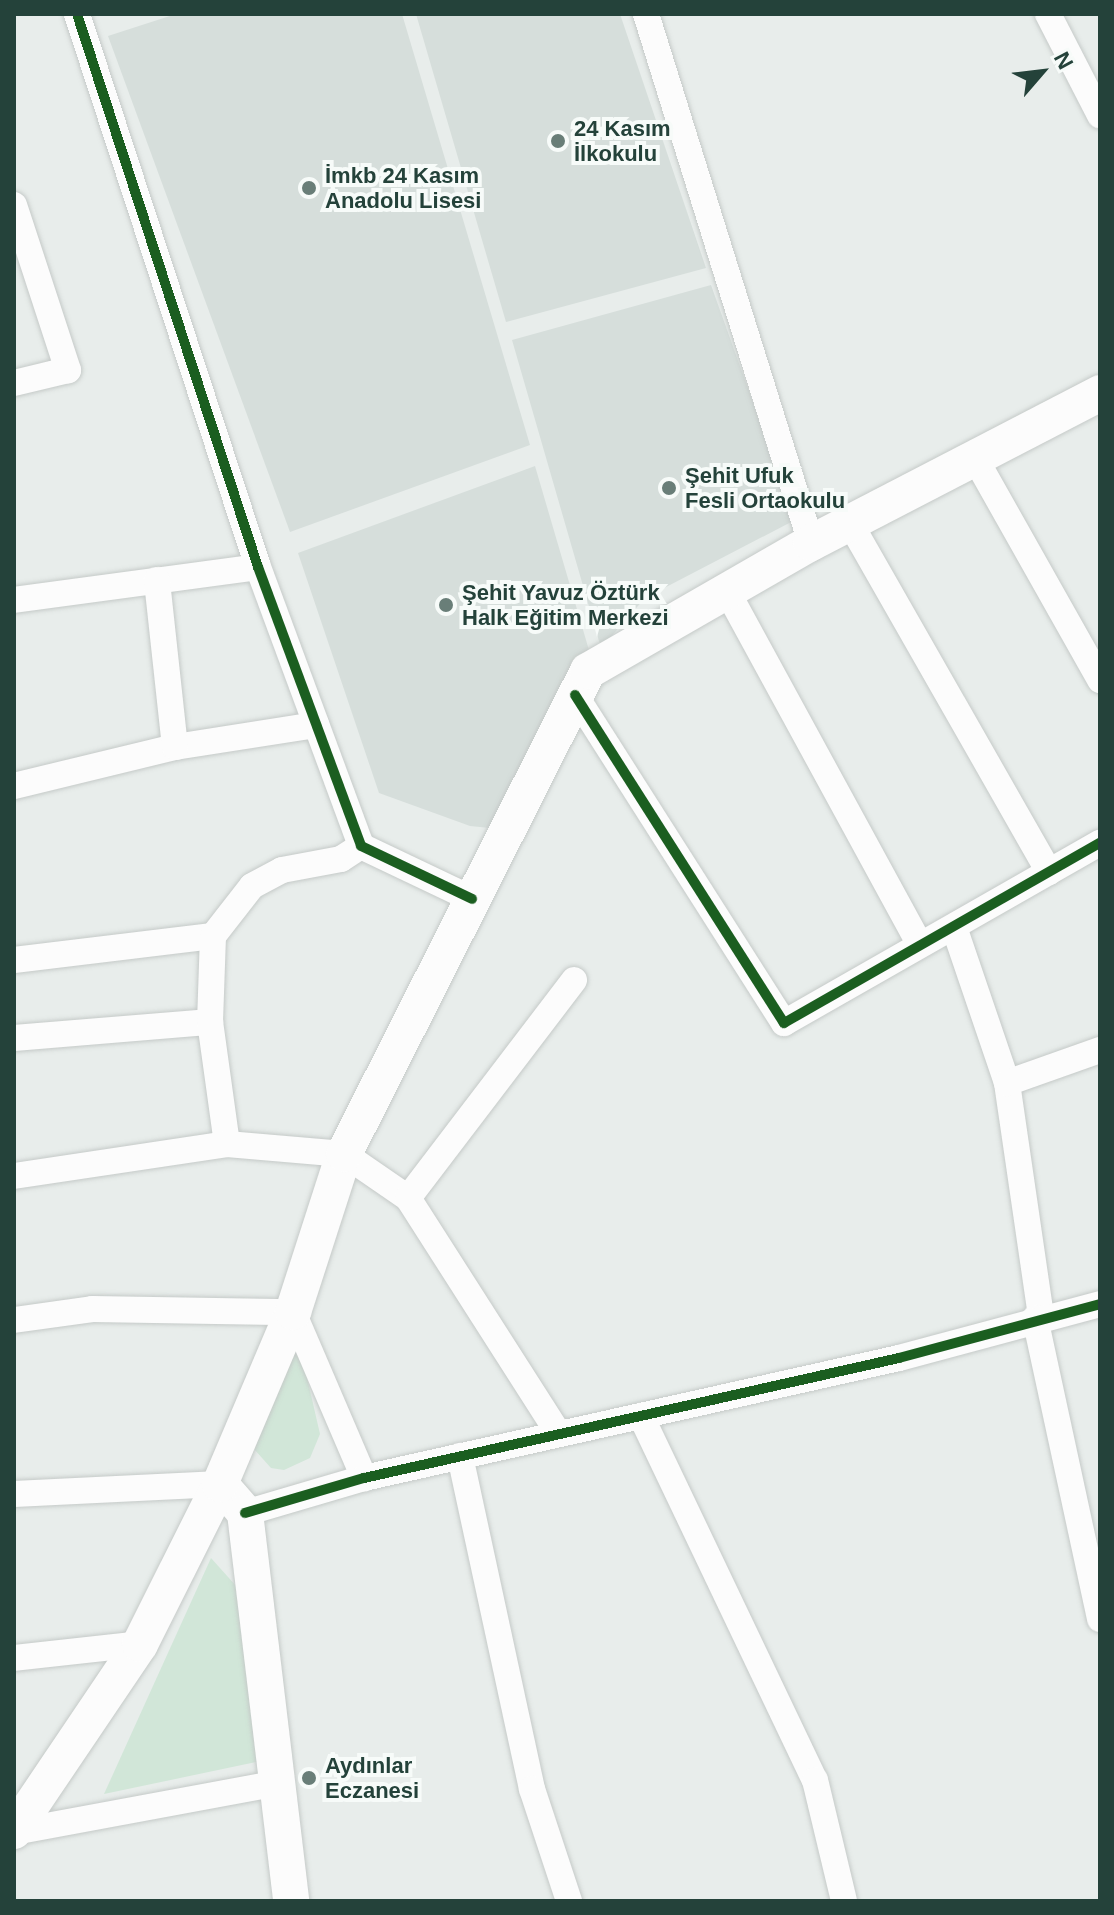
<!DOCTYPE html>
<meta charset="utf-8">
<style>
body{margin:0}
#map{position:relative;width:1114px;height:1915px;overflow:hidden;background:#e8edeb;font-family:Arial,sans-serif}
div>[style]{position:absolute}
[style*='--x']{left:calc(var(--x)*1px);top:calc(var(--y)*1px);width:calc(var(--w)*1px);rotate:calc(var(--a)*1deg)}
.built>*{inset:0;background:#d6dedb}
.green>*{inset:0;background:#d1e6d8}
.roads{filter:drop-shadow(0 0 2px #c5cac8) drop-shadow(0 0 2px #c5cac8)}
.street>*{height:26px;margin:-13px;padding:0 13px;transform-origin:13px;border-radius:13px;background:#fcfcfc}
.secondary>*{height:36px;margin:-18px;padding:0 18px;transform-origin:18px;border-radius:18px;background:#fcfcfc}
.cycleway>*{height:10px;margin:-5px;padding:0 5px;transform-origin:5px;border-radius:5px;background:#1b5e20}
.dots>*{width:22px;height:22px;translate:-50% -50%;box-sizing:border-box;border:4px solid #f7fbf9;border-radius:50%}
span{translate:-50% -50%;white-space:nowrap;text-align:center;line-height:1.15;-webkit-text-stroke:8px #f7fbf9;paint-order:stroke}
.poi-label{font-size:22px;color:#24423a;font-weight:700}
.left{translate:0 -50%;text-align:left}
.frame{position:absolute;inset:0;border:16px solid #24423a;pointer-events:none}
.north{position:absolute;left:1002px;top:32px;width:80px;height:80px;-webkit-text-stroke:6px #f7fbf9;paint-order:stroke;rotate:62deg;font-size:22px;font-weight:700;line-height:32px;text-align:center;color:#24423a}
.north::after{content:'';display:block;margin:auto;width:28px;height:36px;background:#24423a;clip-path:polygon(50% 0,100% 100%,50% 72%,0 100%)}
</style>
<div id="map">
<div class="built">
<i style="clip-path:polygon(176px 14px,402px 14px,530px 445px,290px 532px,108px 36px)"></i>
<i style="clip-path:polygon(416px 14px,620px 14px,706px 268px,506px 322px)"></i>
<i style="clip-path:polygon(711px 285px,795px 520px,645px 598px,601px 648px,512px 340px)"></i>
<i style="clip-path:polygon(535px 466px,591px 657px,490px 828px,470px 826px,379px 793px,298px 553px)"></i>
</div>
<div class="green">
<i style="clip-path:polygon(292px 1354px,302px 1356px,320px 1434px,310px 1458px,284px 1470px,271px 1468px,253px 1448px)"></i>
<i style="clip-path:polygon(211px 1558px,237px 1587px,261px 1761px,104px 1794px)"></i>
</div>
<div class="roads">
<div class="street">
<i style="--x:77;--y:14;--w:582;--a:71.88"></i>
<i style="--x:258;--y:567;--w:297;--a:69.7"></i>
<i style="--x:361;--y:846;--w:123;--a:25.5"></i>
<i style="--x:646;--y:14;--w:554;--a:72.68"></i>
<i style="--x:1048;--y:14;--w:114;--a:62.8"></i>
<i style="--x:14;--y:205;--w:174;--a:71.9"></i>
<i style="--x:68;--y:370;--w:56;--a:166.5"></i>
<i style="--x:975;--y:458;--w:255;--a:60.6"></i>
<i style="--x:850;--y:523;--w:402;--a:60.3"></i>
<i style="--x:727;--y:591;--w:403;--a:61.4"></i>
<i style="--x:14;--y:600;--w:246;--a:-7.7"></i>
<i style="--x:575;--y:695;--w:389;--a:57.5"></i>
<i style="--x:784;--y:1023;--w:364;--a:-29.7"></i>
<i style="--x:175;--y:747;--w:143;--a:-8.9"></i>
<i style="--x:14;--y:786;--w:166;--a:-13.6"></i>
<i style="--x:175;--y:747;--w:168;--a:-96.2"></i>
<i style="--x:954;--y:927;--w:165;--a:71.2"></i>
<i style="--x:1007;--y:1083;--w:234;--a:81.7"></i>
<i style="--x:14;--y:960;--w:200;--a:-6.9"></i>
<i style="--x:14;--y:1038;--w:197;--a:-4.7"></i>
<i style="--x:1007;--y:1083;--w:99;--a:-19.5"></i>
<i style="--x:227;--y:1144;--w:123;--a:-97.9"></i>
<i style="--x:210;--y:1022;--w:86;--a:-88"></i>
<i style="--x:213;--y:936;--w:63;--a:-52"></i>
<i style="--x:252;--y:886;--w:34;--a:-28"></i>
<i style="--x:282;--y:870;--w:60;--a:-10.6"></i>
<i style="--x:341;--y:859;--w:24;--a:-33"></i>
<i style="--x:14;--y:1176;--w:215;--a:-8.5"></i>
<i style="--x:227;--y:1144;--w:117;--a:4.9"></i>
<i style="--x:344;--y:1154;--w:78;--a:34.5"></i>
<i style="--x:408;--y:1198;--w:280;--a:57.4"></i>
<i style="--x:408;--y:1198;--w:274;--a:-52.7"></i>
<i style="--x:1035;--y:1318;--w:308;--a:77.8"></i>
<i style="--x:14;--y:1320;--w:79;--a:-8"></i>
<i style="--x:92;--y:1309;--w:201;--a:0.9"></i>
<i style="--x:293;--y:1312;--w:181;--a:66.8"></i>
<i style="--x:641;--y:1416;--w:403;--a:64.5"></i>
<i style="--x:815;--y:1780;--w:124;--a:76.5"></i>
<i style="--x:460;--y:1456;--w:341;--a:77.8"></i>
<i style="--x:532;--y:1789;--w:118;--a:71.7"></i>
<i style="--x:14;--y:1494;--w:206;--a:-2.8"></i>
<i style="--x:245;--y:1513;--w:124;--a:-16.4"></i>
<i style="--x:364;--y:1478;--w:548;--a:-12.64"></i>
<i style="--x:899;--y:1358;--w:208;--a:-15"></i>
<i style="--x:14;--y:1658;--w:127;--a:-6.3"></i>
<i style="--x:14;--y:1832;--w:269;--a:-10.5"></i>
</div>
<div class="secondary">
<i style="--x:220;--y:1484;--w:38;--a:49"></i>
<i style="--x:245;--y:1513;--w:391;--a:83.2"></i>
<i style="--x:14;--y:1831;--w:225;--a:-56"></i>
<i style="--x:140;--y:1644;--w:179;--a:-63.4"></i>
<i style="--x:220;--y:1484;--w:187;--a:-67"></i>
<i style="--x:293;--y:1312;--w:166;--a:-72.1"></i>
<i style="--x:344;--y:1154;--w:541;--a:-63.2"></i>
<i style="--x:588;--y:671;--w:257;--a:-29.9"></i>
<i style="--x:811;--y:543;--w:326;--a:-27.4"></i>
</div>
</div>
<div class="cycleway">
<i style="--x:77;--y:14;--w:582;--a:71.88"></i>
<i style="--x:258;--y:567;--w:297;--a:69.7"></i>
<i style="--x:361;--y:846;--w:123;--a:25.5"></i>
<i style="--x:575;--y:695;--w:389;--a:57.5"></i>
<i style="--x:784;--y:1023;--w:364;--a:-29.7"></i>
<i style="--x:245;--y:1513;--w:124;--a:-16.4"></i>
<i style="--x:364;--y:1478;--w:548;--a:-12.64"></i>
<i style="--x:899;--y:1358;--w:208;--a:-15"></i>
</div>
<div class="dots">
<i style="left:558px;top:141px;background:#697e78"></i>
<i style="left:309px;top:188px;background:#697e78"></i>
<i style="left:669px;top:488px;background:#697e78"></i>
<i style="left:446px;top:605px;background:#697e78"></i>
<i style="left:309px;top:1778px;background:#697e78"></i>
</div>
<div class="poi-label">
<span class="left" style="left:574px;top:141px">24 Kasım<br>İlkokulu</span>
<span class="left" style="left:325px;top:188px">İmkb 24 Kasım<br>Anadolu Lisesi</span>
<span class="left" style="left:685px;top:488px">Şehit Ufuk<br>Fesli Ortaokulu</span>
<span class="left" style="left:462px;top:605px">Şehit Yavuz Öztürk<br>Halk Eğitim Merkezi</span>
<span class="left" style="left:325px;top:1778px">Aydınlar<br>Eczanesi</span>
</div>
<div class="frame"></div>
<div class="north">N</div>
</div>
